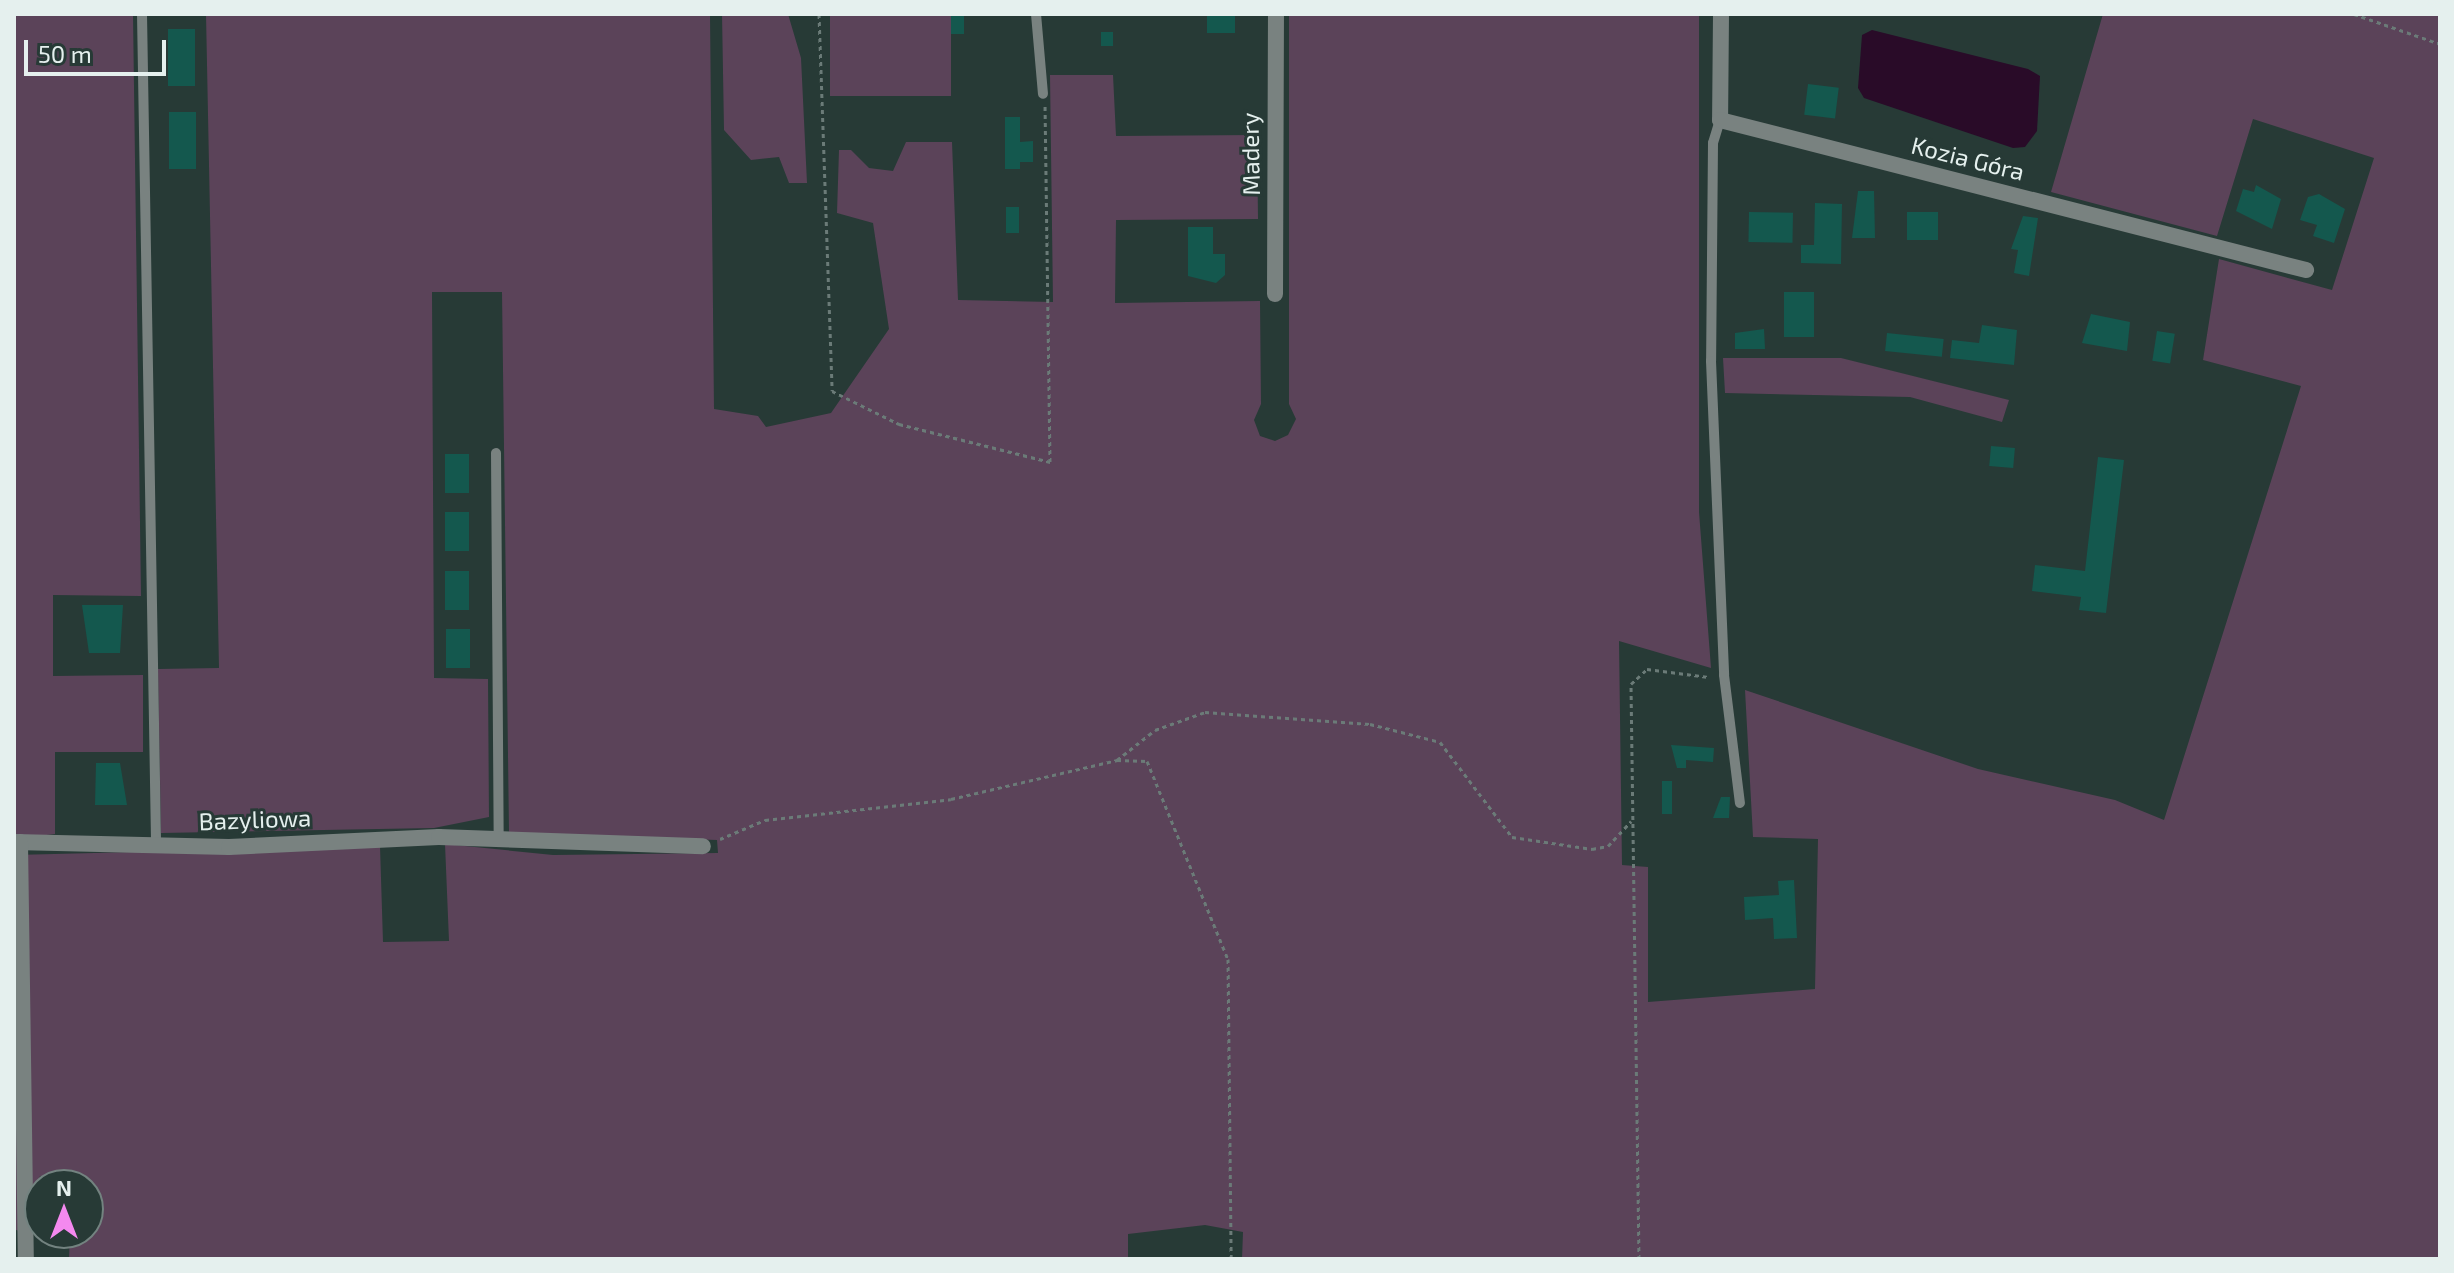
<!DOCTYPE html>
<meta charset="utf-8">
<style>
body{margin:0}
#map{position:relative;width:2454px;height:1273px;overflow:hidden;background:#273a36;font-family:"Exo 2",sans-serif}
div>[style]{position:absolute}
[style*='--x']{left:calc(var(--x)*1px);top:calc(var(--y)*1px);width:calc(var(--w)*1px);rotate:calc(var(--a)*1deg)}
.green>*{inset:0;background:#5b4359;transform-origin:0 0}
.water>*{inset:0;background:#290b28}
.building>*{inset:0;background:#14584e;transform-origin:0 0}
.path>*{height:3px;margin-top:-1.5px;transform-origin:0;background:repeating-linear-gradient(90deg,#6b7b78 0 4px,transparent 0 8px)}
.service>*{height:10px;margin:-5px;padding:0 5px;transform-origin:5px;border-radius:5px;background:#798280}
.minor>*{height:16px;margin:-8px;padding:0 8px;transform-origin:8px;border-radius:8px;background:#798280}
span{translate:-50% -50%;white-space:nowrap;text-align:center;line-height:1.15;-webkit-text-stroke:6px #273a36;paint-order:stroke}
.street-label{font-size:24px;color:#e5f0ee}
.frame{position:absolute;inset:0;border:16px solid #e5f0ee;pointer-events:none}
.north{position:absolute;left:24px;top:1169px;width:80px;height:80px;box-sizing:border-box;background:#273a36;border:2px solid #738380;border-radius:50%;rotate:0deg;font-size:22px;font-weight:700;line-height:32px;text-align:center;color:#e5f0ee}
.north::after{content:'';display:block;margin:auto;width:28px;height:36px;background:#f489ef;clip-path:polygon(50% 0,100% 100%,50% 72%,0 100%)}
.scale{position:absolute;left:24px;top:40px;width:142px;height:36px;box-sizing:border-box;border:4px solid #e5f0ee;border-top:0;padding-left:10px;font-size:24px;line-height:28px;white-space:nowrap;color:#e5f0ee;-webkit-text-stroke:6px #273a36;paint-order:stroke}
</style>
<div id="map">
<div class="green">
<i style="clip-path:polygon(14px 14px,133px 14px,141px 596px,53px 595px,53px 676px,143px 675px,143px 752px,55px 752px,55px 834px,30px 837px,14px 837px)"></i>
<i style="clip-path:polygon(206px 14px,710px 14px,714px 409px,758px 416px,766px 427px,831px 413px,889px 329px,873px 223px,837px 213px,839px 150px,851px 150px,869px 168px,893px 171px,906px 142px,952px 142px,958px 300px,1053px 302px,1050px 75px,1113px 75px,1116px 136px,1257px 135px,1258px 219px,1116px 220px,1115px 303px,1260px 301px,1261px 404px,1254px 420px,1260px 436px,1275px 441px,1288px 435px,1296px 419px,1289px 404px,1289px 14px,1699px 14px,1699px 512px,1711px 668px,1619px 641px,1622px 865px,1648px 867px,1648px 1002px,1815px 989px,1818px 839px,1753px 837px,1745px 690px,1978px 769px,2115px 800px,2164px 820px,2301px 386px,2203px 360px,2219px 259px,2332px 290px,2374px 158px,2253px 119px,2217px 236px,2051px 192px,2103px 14px,2440px 14px,2440px 1259px,1242px 1259px,1243px 1232px,1205px 1225px,1128px 1234px,1128px 1259px,69px 1259px,70px 1233px,88px 1233px,88px 1185px,40px 1176px,21px 1232px,14px 1229px,14px 855px,380px 846px,383px 942px,449px 941px,445px 844px,553px 855px,718px 853px,717px 840px,509px 833px,502px 292px,432px 292px,434px 678px,488px 679px,489px 817px,434px 828px,161px 833px,158px 669px,219px 668px)"></i>
<i style="clip-path:polygon(722px 14px,788px 14px,801px 58px,807px 183px,789px 183px,779px 157px,751px 160px,724px 130px)"></i>
<i style="left:830px;top:14px;width:121px;height:82px"></i>
<i style="clip-path:polygon(1723px 358px,1841px 358px,2009px 400px,2002px 422px,1910px 397px,1725px 393px)"></i>
</div>
<div class="water">
<i style="clip-path:polygon(1872px 30px,2028px 69px,2040px 76px,2037px 131px,2025px 147px,2013px 148px,1864px 98px,1858px 88px,1862px 35px)"></i>
</div>
<div class="building">
<i style="left:951px;top:14px;width:13px;height:20px"></i>
<i style="left:1207px;top:14px;width:28px;height:19px"></i>
<i style="left:168px;top:29px;width:27px;height:57px"></i>
<i style="left:1101px;top:32px;width:12px;height:14px"></i>
<i style="left:1808px;top:84px;width:31px;height:31px;rotate:7deg"></i>
<i style="left:169px;top:112px;width:27px;height:57px"></i>
<i style="clip-path:polygon(1005px 117px,1020px 117px,1020px 142px,1033px 141px,1033px 162px,1020px 162px,1020px 169px,1005px 169px)"></i>
<i style="clip-path:polygon(2256px 185px,2281px 199px,2272px 229px,2236px 211px,2243px 189px,2254px 192px)"></i>
<i style="clip-path:polygon(1858px 191px,1874px 191px,1875px 238px,1852px 238px)"></i>
<i style="clip-path:polygon(2319px 194px,2345px 209px,2334px 243px,2313px 236px,2317px 225px,2300px 220px,2308px 197px)"></i>
<i style="clip-path:polygon(1815px 203px,1842px 204px,1841px 264px,1801px 263px,1801px 245px,1814px 245px)"></i>
<i style="left:1006px;top:207px;width:13px;height:26px"></i>
<i style="left:1749px;top:212px;width:44px;height:30px;rotate:1deg"></i>
<i style="left:1907px;top:212px;width:31px;height:28px"></i>
<i style="clip-path:polygon(2023px 216px,2038px 218px,2029px 276px,2014px 273px,2018px 250px,2011px 249px)"></i>
<i style="clip-path:polygon(1188px 227px,1213px 227px,1213px 254px,1225px 254px,1225px 275px,1216px 283px,1188px 276px)"></i>
<i style="left:1784px;top:292px;width:30px;height:45px"></i>
<i style="clip-path:polygon(2091px 314px,2130px 322px,2127px 351px,2082px 343px)"></i>
<i style="clip-path:polygon(1982px 325px,2017px 330px,2014px 365px,1950px 358px,1952px 340px,1979px 343px)"></i>
<i style="clip-path:polygon(1764px 329px,1765px 349px,1735px 349px,1735px 333px)"></i>
<i style="left:2157px;top:331px;width:18px;height:30px;rotate:9deg"></i>
<i style="left:1887px;top:333px;width:57px;height:18px;rotate:6deg"></i>
<i style="left:1991px;top:446px;width:24px;height:20px;rotate:5deg"></i>
<i style="left:445px;top:454px;width:24px;height:39px"></i>
<i style="clip-path:polygon(2098px 457px,2124px 460px,2106px 613px,2079px 610px,2081px 597px,2032px 591px,2035px 565px,2085px 571px)"></i>
<i style="left:445px;top:512px;width:24px;height:39px"></i>
<i style="left:445px;top:571px;width:24px;height:39px"></i>
<i style="clip-path:polygon(82px 605px,123px 605px,120px 653px,89px 653px)"></i>
<i style="left:446px;top:629px;width:24px;height:39px"></i>
<i style="clip-path:polygon(1671px 745px,1714px 748px,1713px 762px,1686px 760px,1686px 768px,1677px 768px)"></i>
<i style="clip-path:polygon(96px 763px,120px 763px,127px 805px,95px 805px)"></i>
<i style="left:1662px;top:781px;width:10px;height:33px"></i>
<i style="clip-path:polygon(1721px 797px,1730px 797px,1729px 818px,1713px 818px)"></i>
<i style="clip-path:polygon(1794px 880px,1797px 938px,1774px 939px,1773px 918px,1745px 920px,1744px 897px,1779px 895px,1778px 881px)"></i>
</div>
<div class="path">
<i style="--x:819;--y:14;--w:377;--a:88"></i>
<i style="--x:832;--y:391;--w:75;--a:26.2"></i>
<i style="--x:899;--y:424;--w:156;--a:14.1"></i>
<i style="--x:1050;--y:462;--w:356;--a:-90.8"></i>
<i style="--x:2354;--y:14;--w:91;--a:19.2"></i>
<i style="--x:1117;--y:760;--w:48;--a:-38.3"></i>
<i style="--x:1155;--y:730;--w:53;--a:-19.8"></i>
<i style="--x:1205;--y:712;--w:165;--a:4.2"></i>
<i style="--x:1370;--y:724;--w:72;--a:14.4"></i>
<i style="--x:1440;--y:742;--w:119;--a:52.8"></i>
<i style="--x:1512;--y:837;--w:81;--a:8.5"></i>
<i style="--x:1592;--y:849;--w:16;--a:-11"></i>
<i style="--x:1608;--y:846;--w:34;--a:-47"></i>
<i style="--x:720;--y:839;--w:49;--a:-22.9"></i>
<i style="--x:765;--y:820;--w:187;--a:-6.4"></i>
<i style="--x:951;--y:799;--w:171;--a:-13.2"></i>
<i style="--x:1117;--y:760;--w:30;--a:2"></i>
<i style="--x:1147;--y:761;--w:214;--a:67.8"></i>
<i style="--x:1228;--y:959;--w:300;--a:89.4"></i>
<i style="--x:1639;--y:1259;--w:575;--a:-90.8"></i>
<i style="--x:1631;--y:684;--w:22;--a:-43"></i>
<i style="--x:1647;--y:669;--w:62;--a:7.5"></i>
</div>
<div class="service">
<i style="--x:142;--y:14;--w:830;--a:89.03"></i>
<i style="--x:1036;--y:14;--w:80;--a:85"></i>
<i style="--x:1720;--y:120;--w:24;--a:107"></i>
<i style="--x:1713;--y:143;--w:218;--a:90.5"></i>
<i style="--x:1711;--y:361;--w:314;--a:87.6"></i>
<i style="--x:1724;--y:675;--w:129;--a:82.9"></i>
<i style="--x:496;--y:453;--w:386;--a:89.6"></i>
</div>
<div class="minor">
<i style="--x:1721;--y:14;--w:106;--a:90.5"></i>
<i style="--x:1720;--y:120;--w:605;--a:14.36"></i>
<i style="--x:1275;--y:294;--w:280;--a:-89.8"></i>
<i style="--x:14;--y:842;--w:215;--a:1.3"></i>
<i style="--x:229;--y:847;--w:210;--a:-2.7"></i>
<i style="--x:439;--y:837;--w:264;--a:2"></i>
<i style="--x:20;--y:842;--w:417;--a:89.2"></i>
</div>
<div class="street-label">
<span style="left:1250px;top:154px;rotate:-91deg">Madery</span>
<span style="left:1968px;top:158px;rotate:14deg">Kozia Góra</span>
<span style="left:255px;top:819px;rotate:-2deg">Bazyliowa</span>
</div>
<div class="frame"></div>
<div class="north">N</div>
<div class="scale">50 m</div>
</div>
